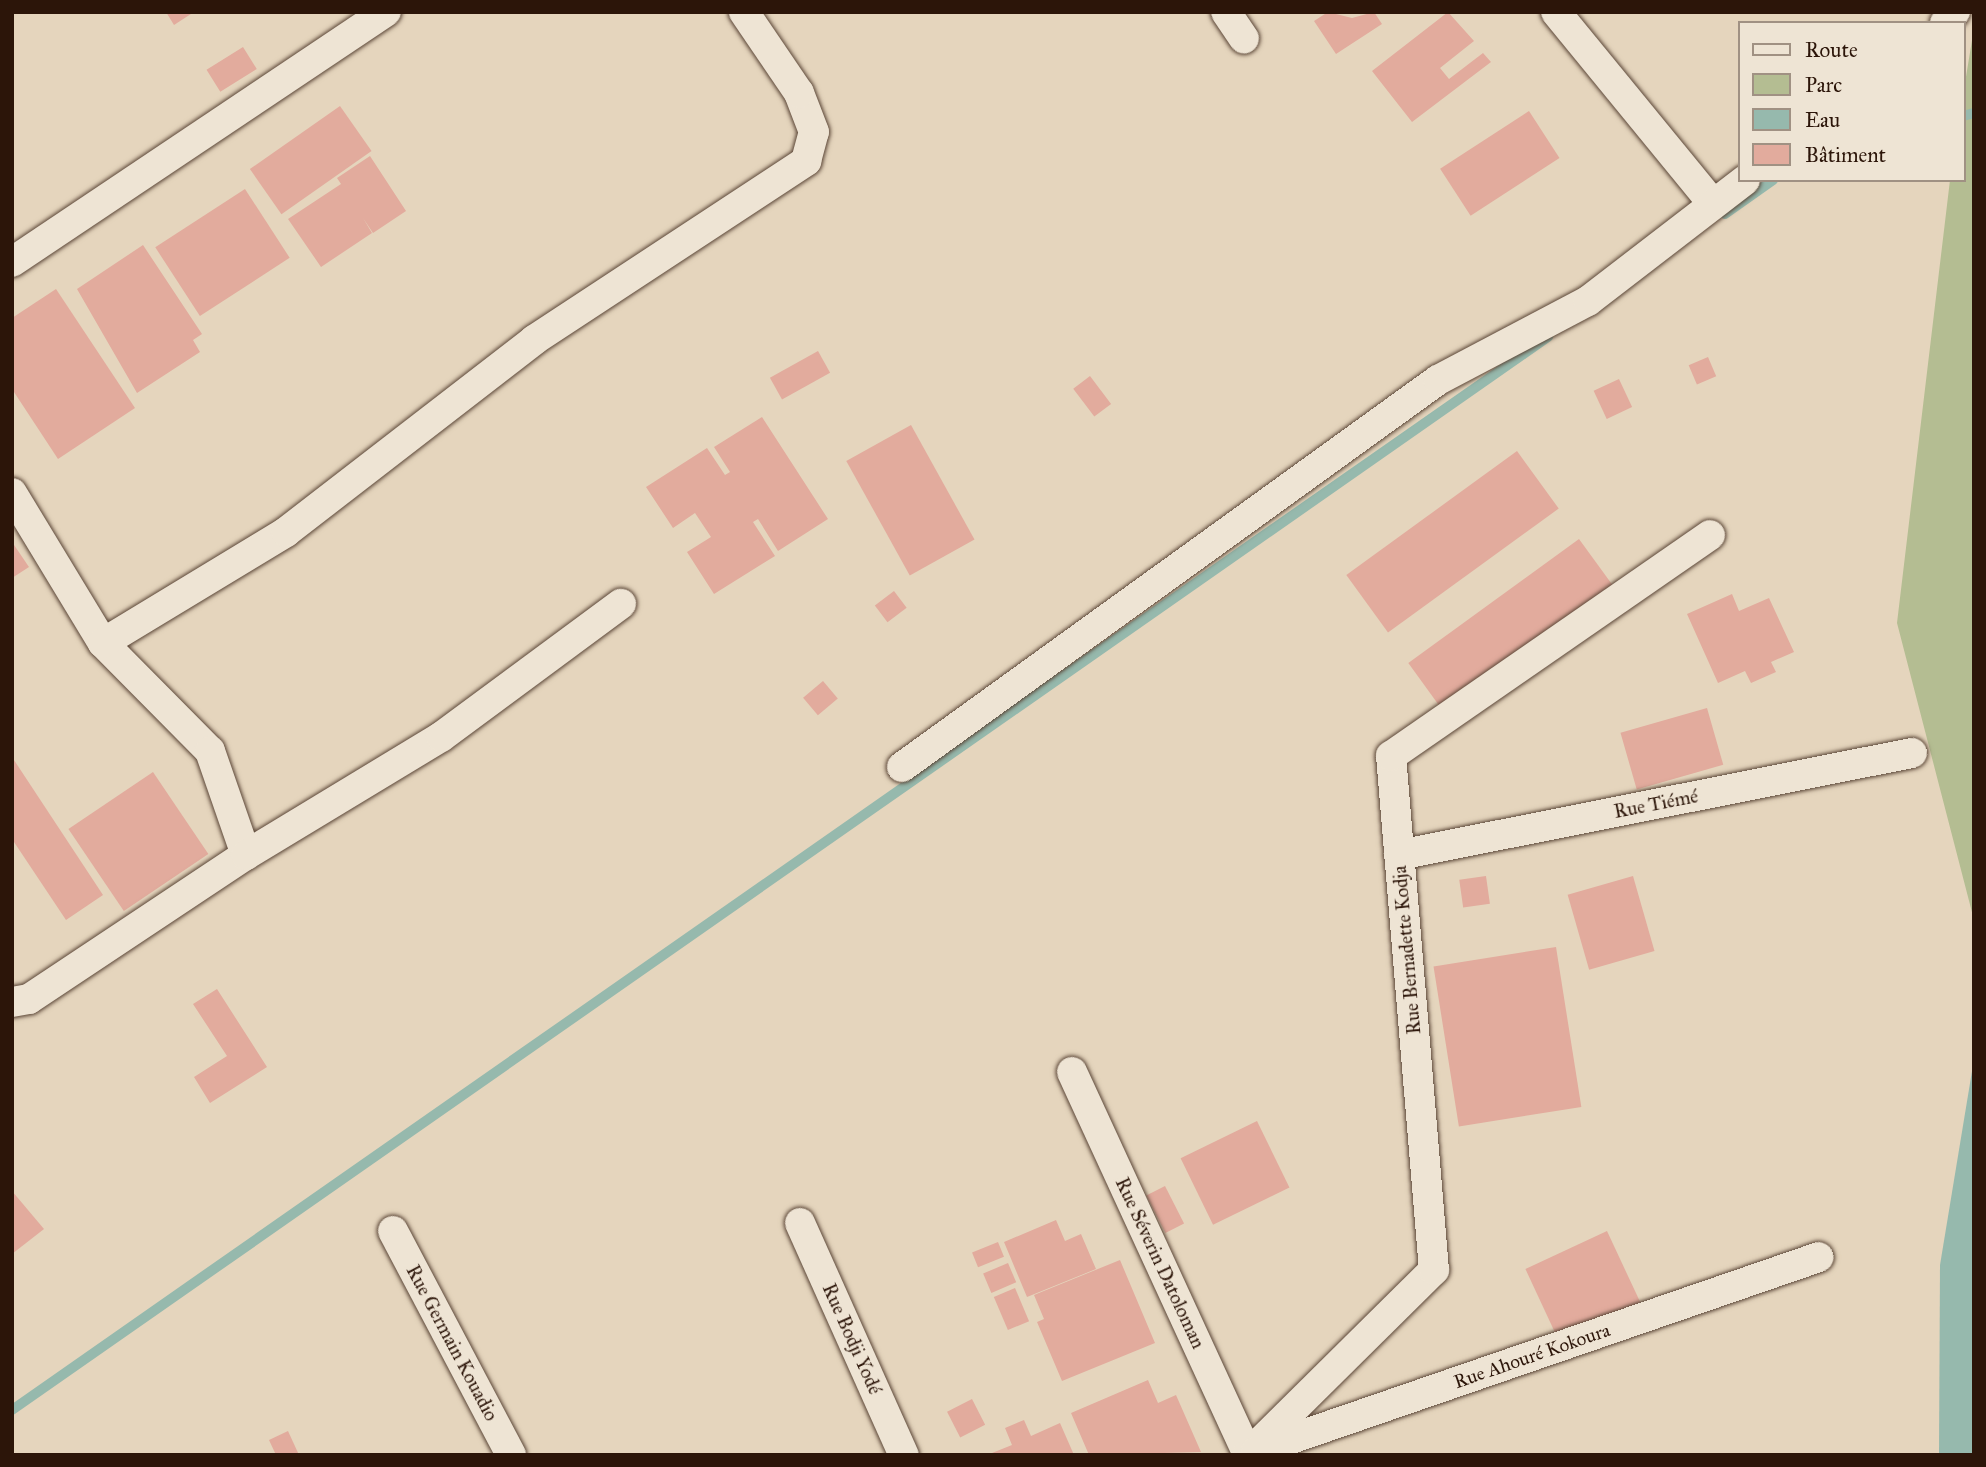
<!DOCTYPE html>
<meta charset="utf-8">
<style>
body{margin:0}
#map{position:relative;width:1986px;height:1467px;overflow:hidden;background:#e5d5bd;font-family:"IM FELL Great Primer",serif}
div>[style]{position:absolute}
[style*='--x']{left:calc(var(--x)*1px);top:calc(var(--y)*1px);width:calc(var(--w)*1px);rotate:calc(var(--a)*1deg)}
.green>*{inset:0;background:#b4bd92}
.water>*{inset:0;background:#96b9ad}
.stream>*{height:10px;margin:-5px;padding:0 5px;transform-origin:5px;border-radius:5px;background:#96b9ad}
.building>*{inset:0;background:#e2ab9d;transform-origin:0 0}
.roads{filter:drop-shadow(0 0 2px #5a4536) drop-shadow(0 0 2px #5a4536)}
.street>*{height:30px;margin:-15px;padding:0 15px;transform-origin:15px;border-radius:15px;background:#eee4d4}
span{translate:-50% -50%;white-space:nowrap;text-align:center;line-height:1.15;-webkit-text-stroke:5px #eee4d4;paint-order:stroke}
.street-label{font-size:19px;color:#2c1509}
.frame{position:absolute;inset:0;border:14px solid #2c1509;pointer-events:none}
.legend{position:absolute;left:1738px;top:21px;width:228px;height:161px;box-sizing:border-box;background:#eee4d4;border:2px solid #a09183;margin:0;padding:9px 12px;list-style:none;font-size:21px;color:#2c1509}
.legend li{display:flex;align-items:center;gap:14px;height:35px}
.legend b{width:35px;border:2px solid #a09183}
</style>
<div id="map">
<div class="green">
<i style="clip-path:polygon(1974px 28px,1974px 920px,1897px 623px,1950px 180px,1963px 180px,1963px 95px)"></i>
</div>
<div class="water">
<i style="clip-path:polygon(1974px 1059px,1974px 1455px,1939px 1455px,1940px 1265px)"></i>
</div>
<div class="stream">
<i style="--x:1963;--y:116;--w:11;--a:-15"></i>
<i style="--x:1725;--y:214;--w:59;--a:-35.3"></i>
<i style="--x:12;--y:1410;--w:1874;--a:-34.94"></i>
</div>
<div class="building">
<i style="clip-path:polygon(166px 12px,194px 12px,174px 25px)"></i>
<i style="clip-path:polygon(1328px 12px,1352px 18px,1374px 12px,1382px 24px,1336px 54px,1314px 21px)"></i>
<i style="clip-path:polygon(1448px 12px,1474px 41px,1440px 68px,1449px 79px,1483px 53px,1491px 62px,1412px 122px,1372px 71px)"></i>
<i style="left:243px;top:47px;width:26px;height:43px;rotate:58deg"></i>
<i style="left:340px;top:106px;width:55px;height:110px;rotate:55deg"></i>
<i style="left:1529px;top:111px;width:56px;height:106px;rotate:57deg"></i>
<i style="clip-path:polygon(370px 156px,406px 211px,373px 233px,363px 218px,372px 233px,321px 267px,288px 219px,341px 184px,337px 178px)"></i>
<i style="left:245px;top:189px;width:82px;height:107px;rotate:57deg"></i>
<i style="clip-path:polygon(143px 245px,202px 334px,193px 340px,200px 352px,137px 393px,77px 289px)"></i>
<i style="clip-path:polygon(56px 289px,135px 408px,58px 459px,12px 389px,12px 318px)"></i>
<i style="left:818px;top:351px;width:25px;height:55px;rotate:61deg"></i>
<i style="left:1708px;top:357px;width:21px;height:21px;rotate:67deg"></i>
<i style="left:1090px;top:376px;width:35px;height:21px;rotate:53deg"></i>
<i style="left:1619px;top:379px;width:31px;height:28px;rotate:65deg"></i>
<i style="clip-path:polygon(762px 417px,828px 519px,778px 551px,758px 519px,753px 522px,775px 556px,714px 594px,687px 552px,711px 537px,695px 513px,673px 528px,646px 487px,707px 448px,725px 475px,730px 472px,714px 447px)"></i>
<i style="left:911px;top:425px;width:131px;height:74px;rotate:61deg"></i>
<i style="left:1517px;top:451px;width:71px;height:211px;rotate:54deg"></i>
<i style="left:1579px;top:539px;width:57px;height:211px;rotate:54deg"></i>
<i style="clip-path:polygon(12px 542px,29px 567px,12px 578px)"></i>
<i style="left:894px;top:591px;width:21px;height:24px;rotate:53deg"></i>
<i style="clip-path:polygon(1732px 594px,1739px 611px,1769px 598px,1794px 652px,1771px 662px,1776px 672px,1751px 683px,1745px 671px,1718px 683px,1687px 614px)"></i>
<i style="left:823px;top:681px;width:23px;height:26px;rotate:50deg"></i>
<i style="left:1707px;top:708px;width:59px;height:90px;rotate:74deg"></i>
<i style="clip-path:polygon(12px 757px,103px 895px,66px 920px,12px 839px)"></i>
<i style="left:153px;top:772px;width:99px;height:102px;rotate:56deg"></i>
<i style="left:1486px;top:876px;width:28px;height:27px;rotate:82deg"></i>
<i style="left:1633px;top:876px;width:78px;height:68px;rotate:74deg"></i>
<i style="left:1556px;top:947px;width:162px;height:124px;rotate:81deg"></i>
<i style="clip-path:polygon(217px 989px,267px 1067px,210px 1103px,194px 1077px,227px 1056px,193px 1004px)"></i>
<i style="left:1257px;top:1121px;width:74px;height:85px;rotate:64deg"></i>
<i style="left:1165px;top:1186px;width:42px;height:21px;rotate:63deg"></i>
<i style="clip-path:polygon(12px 1191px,44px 1229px,12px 1254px)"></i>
<i style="clip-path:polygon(1056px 1220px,1065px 1241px,1081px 1234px,1096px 1269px,1027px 1297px,1004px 1242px)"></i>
<i style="left:1607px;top:1231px;width:79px;height:90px;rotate:65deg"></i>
<i style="left:998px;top:1242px;width:16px;height:28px;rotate:68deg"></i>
<i style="clip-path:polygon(1120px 1260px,1155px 1343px,1062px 1381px,1037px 1322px,1044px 1319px,1034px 1295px)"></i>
<i style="left:1008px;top:1263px;width:21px;height:27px;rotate:67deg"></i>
<i style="left:1015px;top:1288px;width:36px;height:23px;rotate:67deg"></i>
<i style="clip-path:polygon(1148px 1380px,1158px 1403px,1176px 1395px,1201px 1452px,1089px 1455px,1071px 1413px)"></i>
<i style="left:972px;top:1399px;width:29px;height:28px;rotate:63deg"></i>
<i style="clip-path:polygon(1024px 1420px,1031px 1436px,1060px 1423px,1074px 1455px,987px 1455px,1012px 1445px,1005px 1428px)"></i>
<i style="clip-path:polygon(288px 1431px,299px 1455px,276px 1455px,269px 1440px)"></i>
</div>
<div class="roads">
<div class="street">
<i style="--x:1226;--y:12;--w:32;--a:56"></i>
<i style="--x:1556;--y:12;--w:248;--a:50.7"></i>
<i style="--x:1945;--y:23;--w:15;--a:-48"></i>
<i style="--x:12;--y:262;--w:450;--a:-33.8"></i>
<i style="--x:12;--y:493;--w:175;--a:58.8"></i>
<i style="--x:103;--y:643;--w:152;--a:45.3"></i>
<i style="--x:210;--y:751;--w:110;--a:70.9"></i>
<i style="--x:103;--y:643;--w:214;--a:-31.2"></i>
<i style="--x:286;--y:532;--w:314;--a:-37.7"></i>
<i style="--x:534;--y:340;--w:326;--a:-33.3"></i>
<i style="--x:806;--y:161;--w:30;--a:-75"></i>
<i style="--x:814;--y:132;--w:42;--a:-111"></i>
<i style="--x:799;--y:93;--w:98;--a:-124.2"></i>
<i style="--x:902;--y:767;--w:661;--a:-35.83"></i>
<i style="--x:1438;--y:380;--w:170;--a:-27.8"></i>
<i style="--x:1588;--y:301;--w:198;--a:-37.6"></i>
<i style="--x:1399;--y:855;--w:523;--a:-11.25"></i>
<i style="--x:12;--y:1002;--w:17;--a:-10"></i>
<i style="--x:29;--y:999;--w:260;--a:-33.6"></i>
<i style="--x:246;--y:855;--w:228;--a:-31.2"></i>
<i style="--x:441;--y:737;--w:224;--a:-36.5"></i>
<i style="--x:1072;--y:1072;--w:421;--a:65.3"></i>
<i style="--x:1248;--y:1454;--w:262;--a:-44.7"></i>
<i style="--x:1434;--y:1270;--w:516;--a:-94.78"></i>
<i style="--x:1391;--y:756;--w:388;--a:-34.7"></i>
<i style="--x:800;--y:1223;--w:254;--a:65.9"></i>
<i style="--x:393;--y:1231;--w:253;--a:62.2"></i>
<i style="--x:1256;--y:1451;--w:595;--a:-19.01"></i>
</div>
</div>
<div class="street-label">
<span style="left:1656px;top:804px;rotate:-11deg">Rue Tiémé</span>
<span style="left:1407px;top:950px;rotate:-95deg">Rue Bernadette Kodja</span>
<span style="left:1160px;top:1263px;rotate:65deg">Rue Séverin Datoloman</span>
<span style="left:852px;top:1339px;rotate:66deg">Rue Bodji Yodé</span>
<span style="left:452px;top:1343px;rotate:62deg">Rue Germain Kouadio</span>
<span style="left:1532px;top:1356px;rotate:-19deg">Rue Ahouré Kokoura</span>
</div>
<div class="frame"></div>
<ul class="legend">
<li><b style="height:9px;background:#eee4d4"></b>Route</li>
<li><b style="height:19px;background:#b4bd92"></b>Parc</li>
<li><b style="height:19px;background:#96b9ad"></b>Eau</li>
<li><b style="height:19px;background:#e2ab9d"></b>Bâtiment</li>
</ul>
</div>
